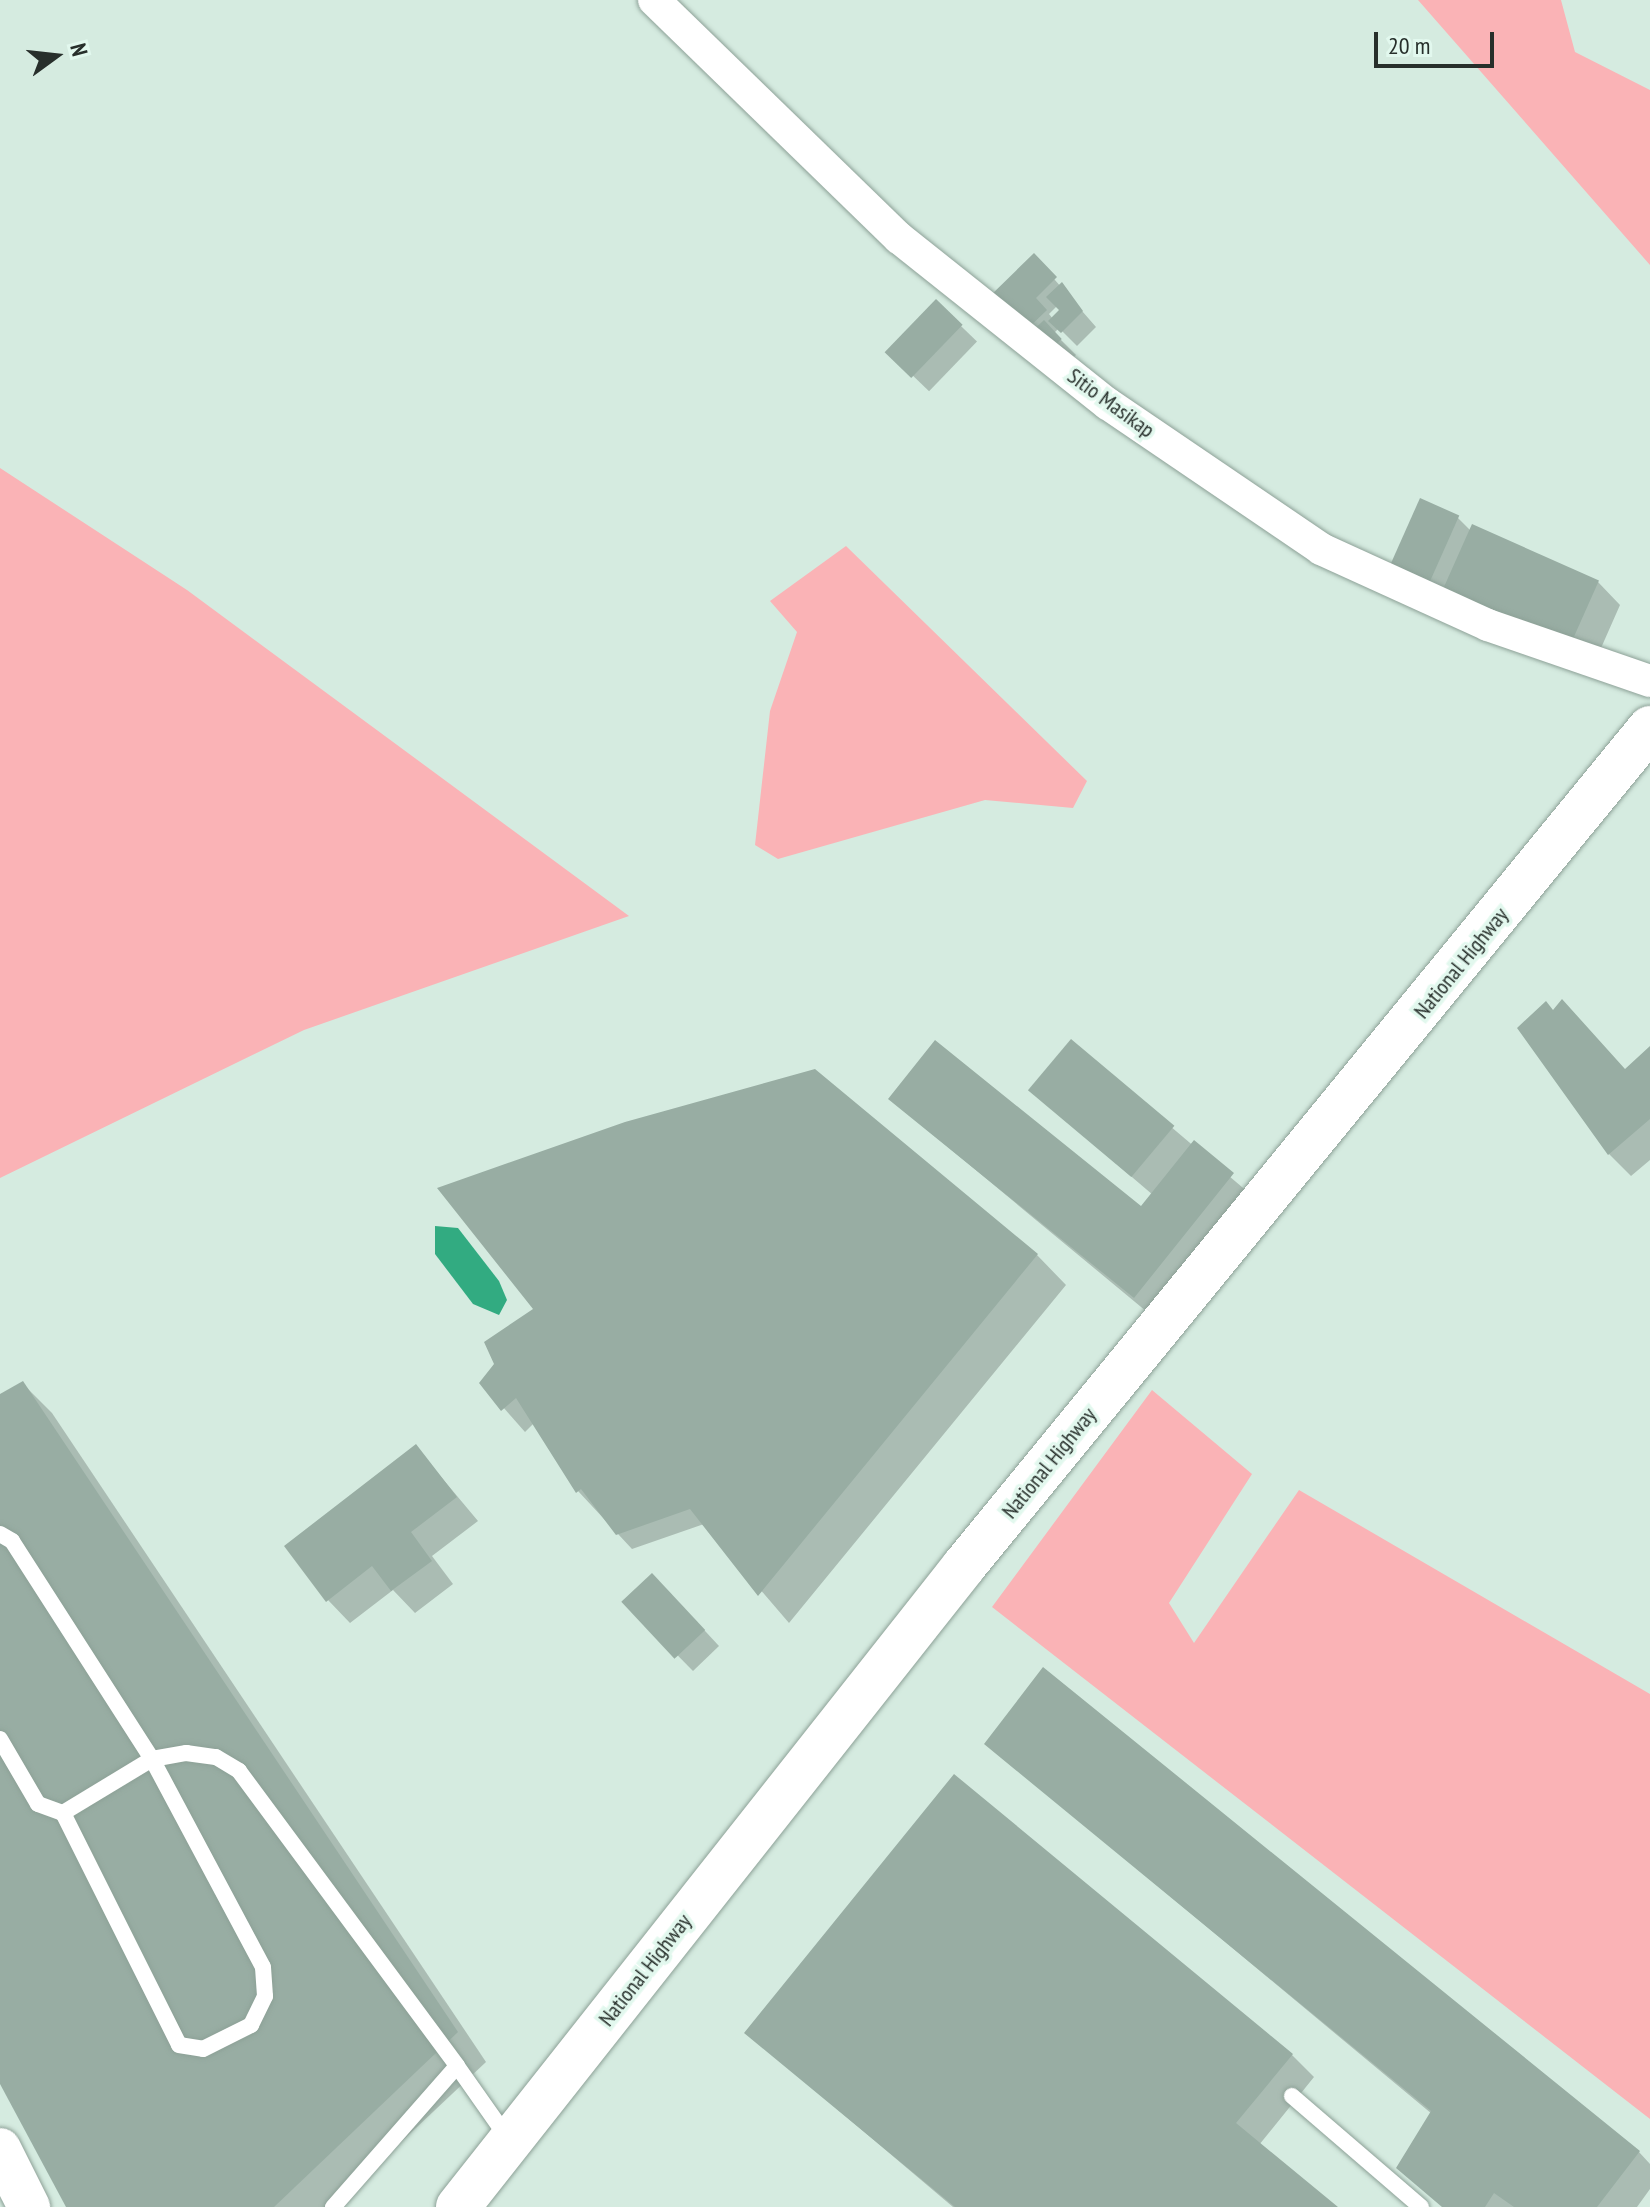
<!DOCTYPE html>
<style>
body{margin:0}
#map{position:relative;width:1650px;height:2207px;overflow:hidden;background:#d5ebe0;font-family:"PT Sans Narrow",sans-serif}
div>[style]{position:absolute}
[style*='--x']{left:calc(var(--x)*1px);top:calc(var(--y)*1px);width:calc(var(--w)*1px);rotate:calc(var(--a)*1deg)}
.green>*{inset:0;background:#fab3b6}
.water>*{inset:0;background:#32ab81}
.shadow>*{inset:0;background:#0003;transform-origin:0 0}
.building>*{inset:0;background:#98ada3;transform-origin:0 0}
.roads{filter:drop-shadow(0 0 2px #8da197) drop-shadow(0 0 2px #8da197)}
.service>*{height:16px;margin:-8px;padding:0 8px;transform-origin:8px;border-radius:8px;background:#fff}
.minor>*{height:32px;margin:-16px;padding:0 16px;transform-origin:16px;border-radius:16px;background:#fff}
.tertiary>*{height:42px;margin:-21px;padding:0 21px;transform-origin:21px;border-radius:21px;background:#fff}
.primary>*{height:44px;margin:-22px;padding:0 22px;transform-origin:22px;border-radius:22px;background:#fff}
span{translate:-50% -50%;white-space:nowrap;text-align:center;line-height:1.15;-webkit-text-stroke:7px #e2f8ee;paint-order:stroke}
.street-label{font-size:22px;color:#272f2b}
.north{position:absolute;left:16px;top:16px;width:80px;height:80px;-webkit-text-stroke:6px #e2f8ee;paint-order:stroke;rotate:75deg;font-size:22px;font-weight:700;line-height:32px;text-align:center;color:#272f2b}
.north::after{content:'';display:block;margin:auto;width:28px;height:36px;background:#272f2b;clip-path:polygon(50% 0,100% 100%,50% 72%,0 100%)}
.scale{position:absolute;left:1374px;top:32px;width:120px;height:36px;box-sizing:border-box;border:4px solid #272f2b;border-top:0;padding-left:10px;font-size:24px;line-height:28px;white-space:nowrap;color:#272f2b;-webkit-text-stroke:6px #e2f8ee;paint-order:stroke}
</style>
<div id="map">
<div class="green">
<i style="clip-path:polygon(1418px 0,1561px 0,1575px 52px,1650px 90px,1650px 265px)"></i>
<i style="clip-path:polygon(0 468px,187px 590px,629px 916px,304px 1030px,0 1178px)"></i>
<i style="clip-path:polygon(846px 546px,1087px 781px,1073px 808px,985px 800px,778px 859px,755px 845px,770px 711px,797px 632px,770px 601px)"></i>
<i style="clip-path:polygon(1152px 1390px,1252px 1474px,1169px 1603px,1194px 1643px,1299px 1490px,1650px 1694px,1650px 2119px,992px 1607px)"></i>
</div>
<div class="water">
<i style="clip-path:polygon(435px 1226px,458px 1228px,499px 1281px,507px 1300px,499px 1315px,473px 1304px,435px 1254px)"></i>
</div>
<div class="shadow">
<i style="clip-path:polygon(evenodd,1034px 256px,1096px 327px,1077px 346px,1059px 328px,1054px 333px,1076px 355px,1064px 366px,992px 297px,1034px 256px,1057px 306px,1062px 310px,1053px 319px,1049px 314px,1057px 306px)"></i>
<i style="left:936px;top:302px;width:57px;height:69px;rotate:44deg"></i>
<i style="clip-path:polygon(1457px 517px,1471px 531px,1598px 582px,1620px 605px,1590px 673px,1392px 564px)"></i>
<i style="clip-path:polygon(1071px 1042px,1262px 1204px,1164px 1326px,890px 1099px,1142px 1209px,1153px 1195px,1031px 1091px)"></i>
<i style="clip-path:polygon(1650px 1048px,1650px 1160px,1631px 1176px,1609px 1154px,1626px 1071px)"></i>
<i style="clip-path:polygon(1037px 1255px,1066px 1285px,789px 1623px,704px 1524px,632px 1549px,578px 1491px,534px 1423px,525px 1432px,482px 1383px)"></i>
<i style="clip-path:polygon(22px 1383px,52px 1413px,486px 2062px,332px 2207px,69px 2207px,0 2080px,0 1397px)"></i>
<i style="clip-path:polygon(416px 1447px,478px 1521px,432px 1556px,453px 1584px,415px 1613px,393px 1590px,350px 1623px,328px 1600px)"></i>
<i style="clip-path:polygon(667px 1590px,719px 1646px,693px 1671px,627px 1604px)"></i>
<i style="clip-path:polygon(987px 1744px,1639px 2152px,1650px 2164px,1650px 2189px,1637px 2207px,1445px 2207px,1399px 2168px,1432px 2114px)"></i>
<i style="clip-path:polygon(746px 2032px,1292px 2055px,1314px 2077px,1259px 2145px,1335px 2207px,953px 2207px)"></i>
</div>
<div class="building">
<i style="clip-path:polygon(1034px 253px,1057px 277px,1036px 298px,1047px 310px,1024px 332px,989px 297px)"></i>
<i style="clip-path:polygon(1062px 282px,1083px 311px,1061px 333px,1048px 321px,1059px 310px,1046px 297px)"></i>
<i style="left:936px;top:299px;width:37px;height:74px;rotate:44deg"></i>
<i style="left:1044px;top:320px;width:26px;height:20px;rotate:47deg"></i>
<i style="left:1420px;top:498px;width:43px;height:73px;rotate:24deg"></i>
<i style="left:1472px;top:524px;width:139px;height:78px;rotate:24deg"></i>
<i style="clip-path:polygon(1562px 999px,1625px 1069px,1650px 1046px,1650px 1119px,1608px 1155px,1517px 1028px,1546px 1001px,1553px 1010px)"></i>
<i style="left:1071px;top:1039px;width:135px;height:67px;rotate:40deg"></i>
<i style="clip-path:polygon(935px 1040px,1141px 1206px,1194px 1140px,1234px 1173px,1134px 1298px,888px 1099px)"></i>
<i style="clip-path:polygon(815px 1069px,1038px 1254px,758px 1596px,690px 1509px,616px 1535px,581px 1489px,576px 1493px,516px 1398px,501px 1411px,479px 1383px,494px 1364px,484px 1342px,533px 1309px,437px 1188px,625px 1122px)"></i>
<i style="clip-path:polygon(23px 1381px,458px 2032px,274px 2207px,66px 2207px,0 2084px,0 1394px)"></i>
<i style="clip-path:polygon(416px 1444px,457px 1497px,411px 1532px,432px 1561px,391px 1591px,372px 1566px,326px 1602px,284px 1546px)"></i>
<i style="left:652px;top:1573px;width:78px;height:42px;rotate:47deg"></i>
<i style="clip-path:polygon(1043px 1667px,1640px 2151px,1597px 2207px,1514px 2207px,1494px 2193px,1485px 2207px,1442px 2207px,1396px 2168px,1431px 2111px,984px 1744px)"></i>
<i style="clip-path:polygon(954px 1774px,1293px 2054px,1236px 2123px,1338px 2207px,955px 2207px,744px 2033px)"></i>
</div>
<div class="roads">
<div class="service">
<i style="--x:0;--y:1534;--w:14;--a:30"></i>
<i style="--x:12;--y:1541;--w:259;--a:57.3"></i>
<i style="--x:152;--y:1759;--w:35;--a:-10"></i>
<i style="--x:186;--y:1753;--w:30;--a:8"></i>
<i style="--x:216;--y:1757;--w:27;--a:31"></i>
<i style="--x:239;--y:1771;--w:367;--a:53.5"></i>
<i style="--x:457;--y:2066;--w:188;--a:131.3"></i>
<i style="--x:0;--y:1739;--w:75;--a:59.7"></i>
<i style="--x:38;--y:1804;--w:27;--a:20"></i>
<i style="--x:63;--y:1813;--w:259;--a:63.4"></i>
<i style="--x:179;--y:2045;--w:24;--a:9"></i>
<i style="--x:203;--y:2049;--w:54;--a:-26.6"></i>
<i style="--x:251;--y:2025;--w:32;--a:-64"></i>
<i style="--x:265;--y:1996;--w:29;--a:-94"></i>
<i style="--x:263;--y:1967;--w:236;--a:-118.1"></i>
<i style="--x:152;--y:1759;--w:104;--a:148.8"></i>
<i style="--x:457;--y:2066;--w:90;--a:54.9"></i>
<i style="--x:1292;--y:2096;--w:170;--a:40.7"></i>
</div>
<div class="minor">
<i style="--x:654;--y:0;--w:342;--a:44.2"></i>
<i style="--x:899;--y:238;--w:267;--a:38.5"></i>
<i style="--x:1108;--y:404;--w:258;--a:34.2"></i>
<i style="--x:1321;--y:549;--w:183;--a:24.5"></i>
<i style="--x:1488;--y:625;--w:171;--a:19.1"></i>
</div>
<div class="tertiary">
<i style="--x:0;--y:2149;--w:65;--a:63.4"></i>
</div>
<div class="primary">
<i style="--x:458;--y:2207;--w:817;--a:-51.71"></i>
<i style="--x:964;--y:1566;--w:1083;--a:-50.7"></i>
</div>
</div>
<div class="street-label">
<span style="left:1111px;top:403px;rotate:36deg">Sitio Masikap</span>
<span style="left:1461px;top:963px;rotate:-51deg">National Highway</span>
<span style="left:1049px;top:1463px;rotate:-51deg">National Highway</span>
<span style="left:645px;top:1970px;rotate:-52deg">National Highway</span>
</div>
<div class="north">N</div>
<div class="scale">20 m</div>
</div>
